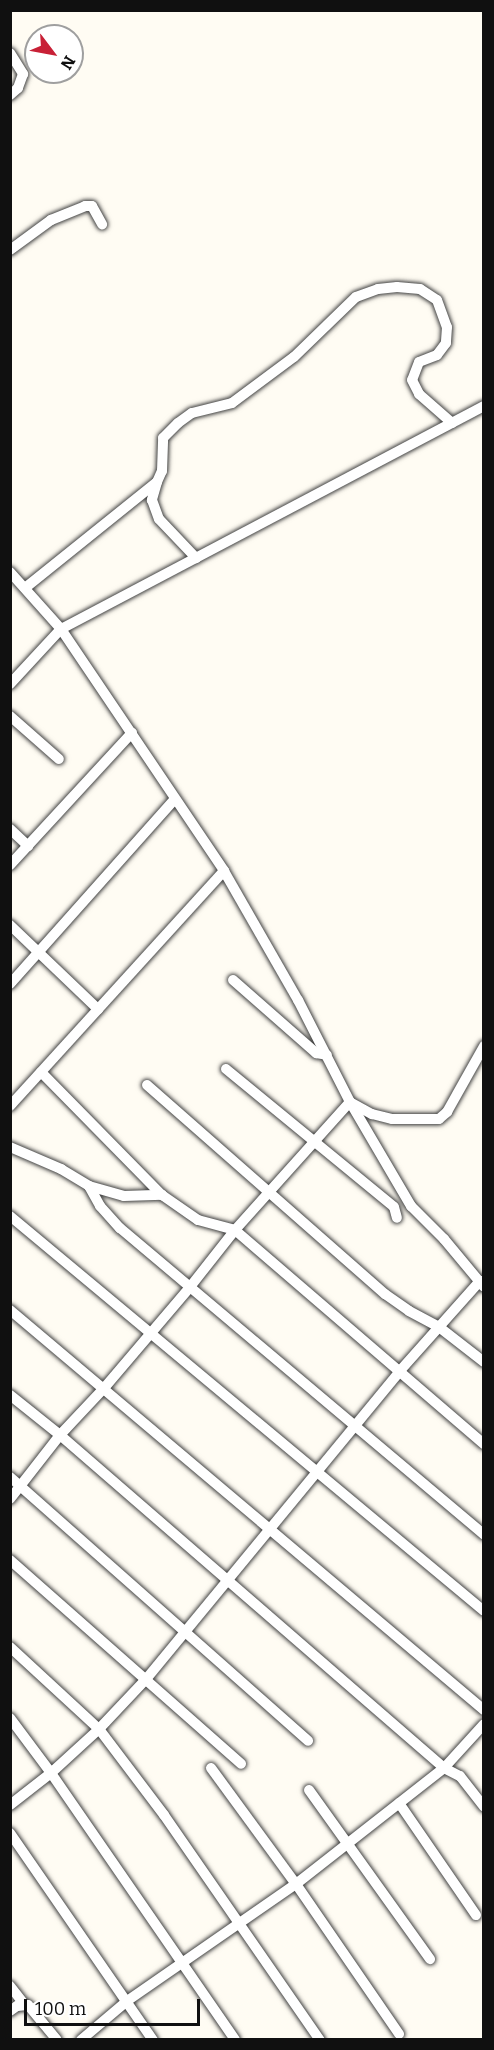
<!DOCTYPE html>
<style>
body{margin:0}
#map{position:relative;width:494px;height:2050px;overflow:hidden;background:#fffcf3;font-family:Bitter,serif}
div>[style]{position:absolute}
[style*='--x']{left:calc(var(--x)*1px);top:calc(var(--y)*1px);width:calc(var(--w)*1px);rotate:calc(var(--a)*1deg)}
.roads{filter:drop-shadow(0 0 2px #434343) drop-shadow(0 0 2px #434343)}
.street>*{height:10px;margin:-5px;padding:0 5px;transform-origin:5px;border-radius:5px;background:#fff}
span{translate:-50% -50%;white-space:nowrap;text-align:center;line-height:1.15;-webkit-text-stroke:6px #fff;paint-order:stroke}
.frame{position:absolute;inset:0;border:12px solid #101010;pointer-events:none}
.north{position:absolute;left:24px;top:24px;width:60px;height:60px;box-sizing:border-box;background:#fff;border:2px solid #9f9f9f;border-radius:50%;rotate:122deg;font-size:16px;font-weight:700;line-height:24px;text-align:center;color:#101010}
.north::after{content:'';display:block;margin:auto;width:21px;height:27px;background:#c82036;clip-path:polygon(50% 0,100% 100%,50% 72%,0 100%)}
.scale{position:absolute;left:24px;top:1999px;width:176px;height:27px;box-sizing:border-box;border:3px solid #101010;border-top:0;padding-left:8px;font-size:18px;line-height:21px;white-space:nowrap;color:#101010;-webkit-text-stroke:4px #fff;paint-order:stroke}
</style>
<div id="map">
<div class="roads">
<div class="street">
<i style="--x:10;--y:53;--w:25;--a:58"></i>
<i style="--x:23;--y:74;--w:15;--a:110"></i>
<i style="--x:18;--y:88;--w:11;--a:139"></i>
<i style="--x:10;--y:250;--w:51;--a:-36.2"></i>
<i style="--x:51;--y:220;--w:37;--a:-22"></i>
<i style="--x:85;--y:206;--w:7;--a:0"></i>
<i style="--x:92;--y:206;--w:21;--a:61"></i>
<i style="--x:157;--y:482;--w:19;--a:106"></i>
<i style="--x:152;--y:500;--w:20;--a:70"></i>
<i style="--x:159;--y:519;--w:54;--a:46.5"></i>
<i style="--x:10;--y:572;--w:76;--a:48.2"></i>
<i style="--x:61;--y:629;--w:292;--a:56"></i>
<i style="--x:224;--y:871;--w:149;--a:60.2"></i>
<i style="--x:298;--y:1000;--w:114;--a:63"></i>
<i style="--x:350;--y:1102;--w:121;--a:59.6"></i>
<i style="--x:411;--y:1206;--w:47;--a:45"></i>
<i style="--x:444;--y:1239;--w:62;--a:50.2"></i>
<i style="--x:25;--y:588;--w:169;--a:-38.8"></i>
<i style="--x:157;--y:482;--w:12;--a:-66"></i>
<i style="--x:162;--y:471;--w:33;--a:-88"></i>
<i style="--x:163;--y:438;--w:21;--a:-45"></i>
<i style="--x:178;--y:423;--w:17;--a:-36"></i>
<i style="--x:192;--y:413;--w:41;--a:-14"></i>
<i style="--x:232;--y:403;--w:77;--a:-36.6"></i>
<i style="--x:294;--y:357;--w:86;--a:-44.1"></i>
<i style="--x:356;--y:297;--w:23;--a:-20"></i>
<i style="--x:378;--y:289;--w:19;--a:-6"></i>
<i style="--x:397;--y:287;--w:23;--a:5"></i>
<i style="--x:420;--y:289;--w:20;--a:33"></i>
<i style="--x:437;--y:300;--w:29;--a:70"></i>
<i style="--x:447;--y:327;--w:16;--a:94"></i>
<i style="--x:446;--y:343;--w:15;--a:127"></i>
<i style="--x:437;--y:355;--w:19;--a:159"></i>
<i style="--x:419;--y:362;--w:19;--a:111"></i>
<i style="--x:412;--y:380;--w:16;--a:63"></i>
<i style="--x:419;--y:394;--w:44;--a:41.3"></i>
<i style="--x:10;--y:684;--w:75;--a:-47.2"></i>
<i style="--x:61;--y:629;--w:478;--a:-27.8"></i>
<i style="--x:10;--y:716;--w:65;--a:41.3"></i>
<i style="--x:10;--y:829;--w:25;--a:43"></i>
<i style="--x:10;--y:865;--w:180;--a:-47.3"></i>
<i style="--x:10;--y:925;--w:122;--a:43.7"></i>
<i style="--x:233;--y:980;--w:111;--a:41.3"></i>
<i style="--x:316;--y:1053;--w:11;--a:10"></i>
<i style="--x:10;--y:984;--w:246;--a:-48.3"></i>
<i style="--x:226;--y:1069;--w:217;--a:39.4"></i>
<i style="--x:394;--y:1207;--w:11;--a:75"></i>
<i style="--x:41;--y:1072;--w:173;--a:45.5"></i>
<i style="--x:147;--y:1085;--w:317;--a:41.3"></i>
<i style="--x:385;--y:1294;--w:29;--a:35"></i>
<i style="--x:409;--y:1311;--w:34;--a:28"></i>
<i style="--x:439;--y:1327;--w:57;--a:37.9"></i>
<i style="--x:10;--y:1106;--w:318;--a:-47.7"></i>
<i style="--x:10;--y:1147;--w:56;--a:23.3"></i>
<i style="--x:61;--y:1169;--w:33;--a:31"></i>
<i style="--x:89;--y:1186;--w:36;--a:16"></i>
<i style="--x:124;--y:1196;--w:38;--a:-2"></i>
<i style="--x:162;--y:1195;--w:44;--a:34.8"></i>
<i style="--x:198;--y:1220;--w:38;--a:15"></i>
<i style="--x:235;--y:1230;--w:328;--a:40.7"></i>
<i style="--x:89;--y:1186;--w:23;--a:61"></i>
<i style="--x:100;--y:1206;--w:30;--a:48"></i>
<i style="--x:120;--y:1228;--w:476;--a:40.1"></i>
<i style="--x:10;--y:1216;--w:617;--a:39.81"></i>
<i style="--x:10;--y:1310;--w:620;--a:40.16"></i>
<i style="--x:10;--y:1395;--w:64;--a:38.7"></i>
<i style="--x:60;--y:1435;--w:508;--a:40.93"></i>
<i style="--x:444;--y:1768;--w:59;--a:-47.7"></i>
<i style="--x:10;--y:1477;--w:398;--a:41.5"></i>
<i style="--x:10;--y:1499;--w:81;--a:-52"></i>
<i style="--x:60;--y:1435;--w:66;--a:-46.8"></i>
<i style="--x:105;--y:1387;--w:131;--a:-49.6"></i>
<i style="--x:190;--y:1287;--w:73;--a:-51.7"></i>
<i style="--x:235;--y:1230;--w:172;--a:-48.1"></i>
<i style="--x:350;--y:1102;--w:25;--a:29"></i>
<i style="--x:372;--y:1114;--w:21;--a:14"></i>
<i style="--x:392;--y:1119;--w:47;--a:0"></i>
<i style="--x:439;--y:1119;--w:11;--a:-41"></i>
<i style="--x:447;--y:1112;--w:76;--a:-60.7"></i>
<i style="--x:10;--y:1560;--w:308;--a:41.4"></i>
<i style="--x:10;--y:1647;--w:121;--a:42.7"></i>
<i style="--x:99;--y:1729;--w:108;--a:52.9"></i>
<i style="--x:164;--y:1815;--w:274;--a:55.3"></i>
<i style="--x:10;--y:1718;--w:69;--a:53.3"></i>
<i style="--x:51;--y:1773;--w:324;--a:55.4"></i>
<i style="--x:211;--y:1768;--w:144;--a:53.8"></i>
<i style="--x:296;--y:1884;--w:182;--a:55.5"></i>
<i style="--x:309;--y:1790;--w:208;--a:54.4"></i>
<i style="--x:399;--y:1803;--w:136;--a:55.5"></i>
<i style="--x:10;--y:1805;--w:52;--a:-38"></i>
<i style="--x:51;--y:1773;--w:65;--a:-42.5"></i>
<i style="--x:99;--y:1729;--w:70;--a:-46.7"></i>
<i style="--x:147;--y:1678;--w:395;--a:-50.5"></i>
<i style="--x:398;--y:1373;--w:123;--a:-48.3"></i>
<i style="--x:480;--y:1281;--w:4;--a:0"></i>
<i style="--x:10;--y:1833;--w:252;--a:55.4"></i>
<i style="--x:10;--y:1986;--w:23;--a:52"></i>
<i style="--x:10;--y:2011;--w:9;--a:-36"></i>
<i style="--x:17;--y:2006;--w:11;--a:-5"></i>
<i style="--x:28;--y:2005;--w:45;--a:50.4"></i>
<i style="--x:81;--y:2040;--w:60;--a:-40.3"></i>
<i style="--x:127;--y:2001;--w:206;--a:-34.7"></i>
<i style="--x:296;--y:1884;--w:188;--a:-38.1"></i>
<i style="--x:444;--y:1768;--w:18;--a:27"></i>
<i style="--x:460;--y:1776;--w:39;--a:52"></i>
</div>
</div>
<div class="frame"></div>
<div class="north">N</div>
<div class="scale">100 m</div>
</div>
